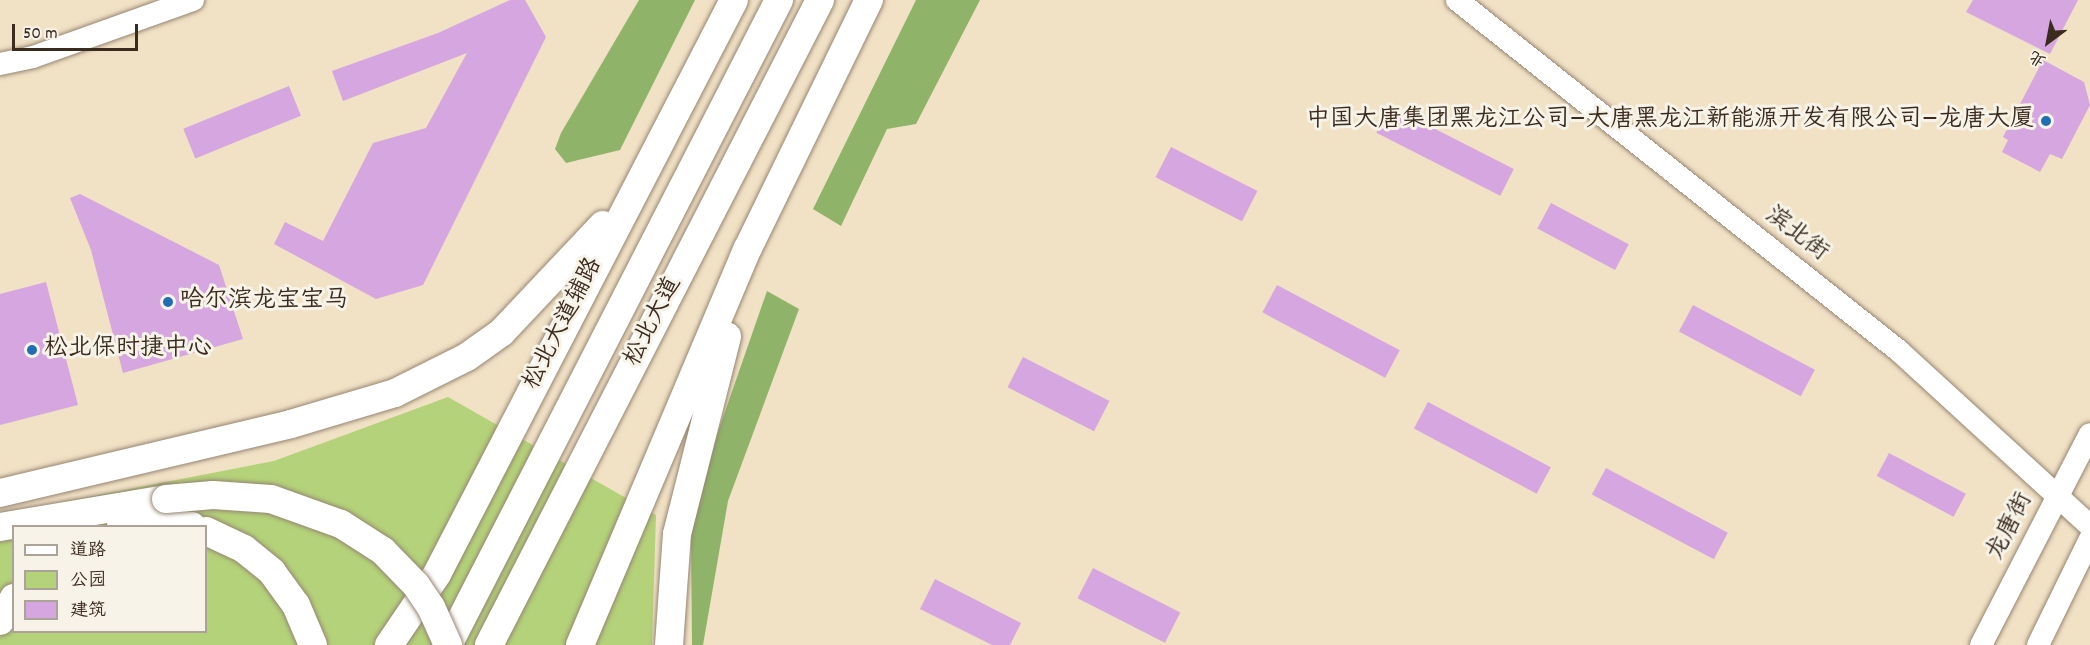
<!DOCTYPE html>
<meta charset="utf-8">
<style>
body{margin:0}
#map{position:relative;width:2090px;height:645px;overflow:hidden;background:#f1e1c5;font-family:Dekko,"LXGW WenKai TC",sans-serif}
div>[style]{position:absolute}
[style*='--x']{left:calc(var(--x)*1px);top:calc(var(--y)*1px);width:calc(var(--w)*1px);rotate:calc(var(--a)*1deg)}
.green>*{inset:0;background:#b4d279}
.forest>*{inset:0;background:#8fb469}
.building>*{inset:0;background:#d5a6df;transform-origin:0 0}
.roads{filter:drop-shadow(0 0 2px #968672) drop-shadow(0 0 2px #968672)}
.secondary>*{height:22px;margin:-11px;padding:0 11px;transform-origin:11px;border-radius:11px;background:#fff}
.highway>*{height:28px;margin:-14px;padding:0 14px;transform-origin:14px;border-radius:14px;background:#fff}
.bridges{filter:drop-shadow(0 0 2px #968672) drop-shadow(0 0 2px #968672)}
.highway-bridge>*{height:28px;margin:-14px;padding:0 14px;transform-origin:14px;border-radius:14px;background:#fff}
.dots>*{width:16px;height:16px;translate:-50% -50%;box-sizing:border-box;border:3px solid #f7f3e8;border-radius:50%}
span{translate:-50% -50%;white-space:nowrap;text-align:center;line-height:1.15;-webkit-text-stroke:6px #f7f3e8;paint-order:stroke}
.poi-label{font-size:24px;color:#3b2a1e}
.right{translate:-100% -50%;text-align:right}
.left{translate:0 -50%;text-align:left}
.street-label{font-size:24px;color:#3b2a1e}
.legend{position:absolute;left:12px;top:525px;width:195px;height:108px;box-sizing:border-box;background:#f7f3e8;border:2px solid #aca397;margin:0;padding:8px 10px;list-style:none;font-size:18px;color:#3b2a1e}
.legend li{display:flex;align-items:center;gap:12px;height:30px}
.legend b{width:30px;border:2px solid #aca397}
.north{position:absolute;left:2018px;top:12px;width:60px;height:60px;-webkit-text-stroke:4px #f7f3e8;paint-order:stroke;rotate:212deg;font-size:16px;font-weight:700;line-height:24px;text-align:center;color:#3b2a1e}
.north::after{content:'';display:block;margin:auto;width:21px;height:27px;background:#3b2a1e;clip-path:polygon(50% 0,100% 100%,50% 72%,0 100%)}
.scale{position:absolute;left:12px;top:24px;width:126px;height:27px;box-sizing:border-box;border:3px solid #3b2a1e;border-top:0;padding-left:8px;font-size:18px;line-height:21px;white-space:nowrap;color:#3b2a1e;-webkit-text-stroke:4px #f7f3e8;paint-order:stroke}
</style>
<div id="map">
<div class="green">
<i style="clip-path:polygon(evenodd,448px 397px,656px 515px,652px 645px,0 645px,0 514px,274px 461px,448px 397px,14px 526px,206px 526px,206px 632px,14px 632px,14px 526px)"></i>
</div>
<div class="forest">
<i style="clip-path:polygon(639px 0,695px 0,620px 150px,566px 163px,555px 149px,561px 133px)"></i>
<i style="clip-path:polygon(916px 0,980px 0,916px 124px,887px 129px,841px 226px,813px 209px)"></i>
<i style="clip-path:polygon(767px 291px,799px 309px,728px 501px,703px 645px,692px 645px,691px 537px,704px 472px)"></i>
</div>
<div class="building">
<i style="clip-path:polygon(510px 0,525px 0,546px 37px,423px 285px,376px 299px,274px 244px,285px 222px,323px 241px,373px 143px,426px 128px,467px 53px,343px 101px,332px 71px,438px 33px)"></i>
<i style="clip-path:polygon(1973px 0,2078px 0,2050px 54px,1966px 12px)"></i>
<i style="clip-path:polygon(2043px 60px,2084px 82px,2090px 105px,2062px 159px,2050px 154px,2040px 172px,2002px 152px,2008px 140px,2003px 137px)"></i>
<i style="left:289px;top:86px;width:32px;height:114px;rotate:68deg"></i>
<i style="left:1390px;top:106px;width:139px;height:30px;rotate:27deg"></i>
<i style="left:1171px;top:147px;width:97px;height:34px;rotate:27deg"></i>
<i style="clip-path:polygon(80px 194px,219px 265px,243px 339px,123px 373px,91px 250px,70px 198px)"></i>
<i style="left:1551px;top:203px;width:88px;height:29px;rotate:28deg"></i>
<i style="clip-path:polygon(46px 282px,78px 405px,0 425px,0 294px)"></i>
<i style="left:1277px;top:285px;width:139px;height:31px;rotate:28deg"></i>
<i style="left:1693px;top:305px;width:138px;height:30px;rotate:28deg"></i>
<i style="left:1023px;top:357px;width:97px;height:34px;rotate:27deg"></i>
<i style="left:1428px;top:402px;width:139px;height:30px;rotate:28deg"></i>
<i style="left:1889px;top:453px;width:87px;height:26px;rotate:28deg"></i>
<i style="left:1606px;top:468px;width:138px;height:30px;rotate:28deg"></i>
<i style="left:1093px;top:568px;width:98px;height:34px;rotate:27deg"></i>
<i style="clip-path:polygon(935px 579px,1021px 623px,1010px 645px,992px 645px,920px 609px)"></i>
</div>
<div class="roads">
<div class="secondary">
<i style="--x:1457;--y:0;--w:564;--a:38.45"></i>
<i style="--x:1899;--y:351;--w:259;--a:42.5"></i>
<i style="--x:0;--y:64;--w:34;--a:-12"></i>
<i style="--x:33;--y:57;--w:170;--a:-19.6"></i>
<i style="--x:1981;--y:645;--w:237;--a:-62.7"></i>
<i style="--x:2038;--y:645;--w:118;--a:-63.9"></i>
</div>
<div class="highway">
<i style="--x:0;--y:493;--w:299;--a:-13.3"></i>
<i style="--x:291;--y:424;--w:109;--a:-16.6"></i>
<i style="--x:395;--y:393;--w:80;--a:-26.6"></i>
<i style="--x:467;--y:357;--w:43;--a:-35.5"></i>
<i style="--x:502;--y:332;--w:147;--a:-46.7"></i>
<i style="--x:121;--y:526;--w:36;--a:-5"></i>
<i style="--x:157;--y:523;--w:35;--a:5"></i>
<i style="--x:0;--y:527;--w:168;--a:-9.6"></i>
<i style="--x:206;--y:531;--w:42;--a:25.3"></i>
<i style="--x:244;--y:549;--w:36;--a:39"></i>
<i style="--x:272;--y:572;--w:41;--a:54"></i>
<i style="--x:296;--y:605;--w:43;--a:67"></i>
<i style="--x:0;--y:621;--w:27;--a:-59"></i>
<i style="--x:389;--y:645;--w:86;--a:-55.9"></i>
<i style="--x:437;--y:574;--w:646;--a:-62.64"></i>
<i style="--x:448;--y:645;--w:725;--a:-62.83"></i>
<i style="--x:489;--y:645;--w:725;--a:-62.83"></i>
<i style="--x:580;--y:645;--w:431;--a:-67.1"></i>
<i style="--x:748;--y:248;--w:276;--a:-64"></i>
<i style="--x:669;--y:645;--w:111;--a:-85.9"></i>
<i style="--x:677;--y:534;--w:204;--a:-75.8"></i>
</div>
</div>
<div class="bridges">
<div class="highway-bridge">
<i style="--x:166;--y:499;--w:47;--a:-4.9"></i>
<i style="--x:213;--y:495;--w:58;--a:3.9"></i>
<i style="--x:271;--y:499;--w:74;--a:19.7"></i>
<i style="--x:341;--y:524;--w:50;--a:32.7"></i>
<i style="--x:383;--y:551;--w:47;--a:45.9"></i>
<i style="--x:416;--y:585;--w:27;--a:56"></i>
<i style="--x:431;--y:607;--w:42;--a:65.9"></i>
</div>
</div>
<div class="dots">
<i style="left:2046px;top:121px;background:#1f6fb2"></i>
<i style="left:168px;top:302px;background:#1f6fb2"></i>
<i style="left:32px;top:350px;background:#1f6fb2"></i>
</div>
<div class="poi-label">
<span class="right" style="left:2034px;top:121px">中国大唐集团黑龙江公司—大唐黑龙江新能源开发有限公司—龙唐大厦</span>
<span class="left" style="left:180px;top:302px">哈尔滨龙宝宝马</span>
<span class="left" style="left:44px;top:350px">松北保时捷中心</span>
</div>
<div class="street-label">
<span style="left:1796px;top:235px;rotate:38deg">滨北街</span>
<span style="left:654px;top:322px;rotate:-63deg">松北大道</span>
<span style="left:564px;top:324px;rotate:-63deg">松北大道辅路</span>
<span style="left:2011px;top:527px;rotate:-63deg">龙唐街</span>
</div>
<ul class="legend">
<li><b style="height:8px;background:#fff"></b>道路</li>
<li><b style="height:16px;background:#b4d279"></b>公园</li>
<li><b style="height:16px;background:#d5a6df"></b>建筑</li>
</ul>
<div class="north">北</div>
<div class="scale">50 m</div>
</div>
